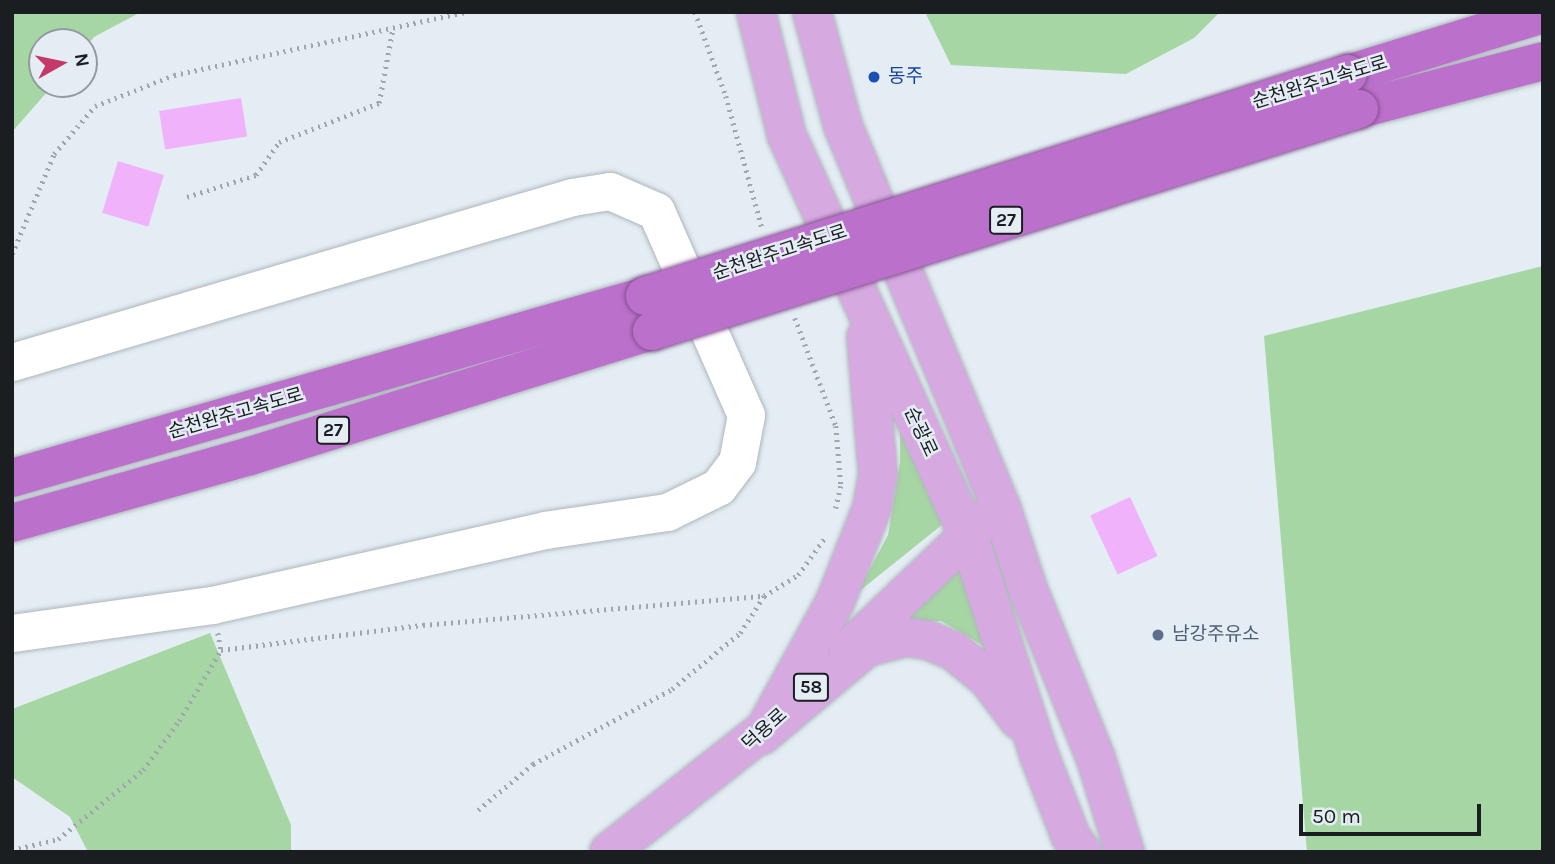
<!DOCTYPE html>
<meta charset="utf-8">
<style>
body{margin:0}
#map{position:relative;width:1555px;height:864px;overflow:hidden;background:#e4edf4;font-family:Karla,"Noto Sans KR",sans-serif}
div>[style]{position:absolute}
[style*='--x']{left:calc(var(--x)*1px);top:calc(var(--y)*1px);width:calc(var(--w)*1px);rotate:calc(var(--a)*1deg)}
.green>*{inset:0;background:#a6d6a3}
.building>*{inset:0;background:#efb2fb;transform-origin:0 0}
.path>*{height:4.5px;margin-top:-2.25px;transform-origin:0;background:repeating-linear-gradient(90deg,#a0a7ac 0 2px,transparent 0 7px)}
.roads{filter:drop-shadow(0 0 2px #aeb6bc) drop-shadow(0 0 2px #aeb6bc)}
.minor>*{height:37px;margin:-18.5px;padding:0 18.5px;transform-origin:18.5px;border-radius:18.5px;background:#fff}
.major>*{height:38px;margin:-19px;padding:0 19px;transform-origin:19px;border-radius:19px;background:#d6a9e0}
.highway>*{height:38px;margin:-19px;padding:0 19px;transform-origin:19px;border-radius:19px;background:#bb70cb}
.bridges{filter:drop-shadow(0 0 2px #83538f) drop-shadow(0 0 2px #83538f)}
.highway-bridge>*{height:38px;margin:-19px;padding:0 19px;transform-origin:19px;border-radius:19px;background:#bb70cb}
.dots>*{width:19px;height:19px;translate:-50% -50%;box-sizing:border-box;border:4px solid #e4edf4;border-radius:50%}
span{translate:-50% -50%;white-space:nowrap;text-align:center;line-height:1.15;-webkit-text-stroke:5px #e4edf4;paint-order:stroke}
.shield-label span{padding:2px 5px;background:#e4edf4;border:2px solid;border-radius:5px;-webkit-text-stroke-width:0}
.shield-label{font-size:18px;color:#1b1e20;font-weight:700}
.transit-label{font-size:19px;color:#164399}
.left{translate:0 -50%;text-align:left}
.street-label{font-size:19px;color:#1b1e20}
.service-label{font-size:19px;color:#4e5e75}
.frame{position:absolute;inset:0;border:14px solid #1b1e20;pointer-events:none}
.north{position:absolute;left:28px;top:28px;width:70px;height:70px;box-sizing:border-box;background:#e4edf4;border:2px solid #949a9f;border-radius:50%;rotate:81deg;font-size:19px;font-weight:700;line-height:28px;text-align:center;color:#1b1e20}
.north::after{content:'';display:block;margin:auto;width:24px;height:32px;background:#c63867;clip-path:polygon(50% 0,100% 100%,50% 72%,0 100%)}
.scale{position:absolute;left:1299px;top:804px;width:182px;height:32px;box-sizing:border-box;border:4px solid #1b1e20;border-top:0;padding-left:9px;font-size:21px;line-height:24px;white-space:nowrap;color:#1b1e20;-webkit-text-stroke:5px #e4edf4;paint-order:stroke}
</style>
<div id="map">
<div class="green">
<i style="clip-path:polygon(12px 12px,141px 12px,94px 37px,84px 49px,84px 42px,42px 42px,42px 84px,54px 84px,12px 132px)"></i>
<i style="clip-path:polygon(925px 12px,1220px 12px,1194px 38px,1126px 74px,951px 65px)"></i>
<i style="clip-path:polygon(1543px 266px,1543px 852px,1307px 852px,1264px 336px)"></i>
<i style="clip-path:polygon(900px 413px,943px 524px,857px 593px,888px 535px,900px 462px)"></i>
<i style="clip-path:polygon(963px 567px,1001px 656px,941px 621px,917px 621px,890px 632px)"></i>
<i style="clip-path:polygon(210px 633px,291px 825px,291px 852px,88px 852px,70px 817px,12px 777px,12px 709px)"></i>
</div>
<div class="building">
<i style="left:241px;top:98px;width:39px;height:83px;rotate:81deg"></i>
<i style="left:118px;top:161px;width:48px;height:54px;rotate:17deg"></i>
<i style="left:1130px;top:497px;width:65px;height:44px;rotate:65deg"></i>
</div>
<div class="path">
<i style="--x:695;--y:12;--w:90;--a:69.7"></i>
<i style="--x:726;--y:96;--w:137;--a:74.7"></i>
<i style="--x:187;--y:197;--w:72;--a:-17.7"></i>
<i style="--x:256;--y:175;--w:40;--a:-55.1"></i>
<i style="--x:279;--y:142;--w:107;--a:-21.3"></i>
<i style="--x:379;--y:103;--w:77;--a:-79.6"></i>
<i style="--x:12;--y:254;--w:108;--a:-67.2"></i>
<i style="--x:54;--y:154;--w:63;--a:-49.5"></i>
<i style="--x:95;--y:106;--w:85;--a:-21.4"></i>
<i style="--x:174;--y:75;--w:298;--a:-12.2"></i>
<i style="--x:795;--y:318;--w:116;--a:69.2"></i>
<i style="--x:836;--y:426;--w:60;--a:85.2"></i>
<i style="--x:841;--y:486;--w:23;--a:103"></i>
<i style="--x:218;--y:633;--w:17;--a:80"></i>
<i style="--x:478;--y:810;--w:72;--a:-39.9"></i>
<i style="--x:533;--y:764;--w:158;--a:-28.3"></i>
<i style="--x:672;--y:689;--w:88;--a:-39.5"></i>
<i style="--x:740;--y:633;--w:44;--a:-57"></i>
<i style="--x:764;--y:596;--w:40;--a:-32"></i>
<i style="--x:798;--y:575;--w:48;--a:-54.3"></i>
<i style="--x:12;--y:850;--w:47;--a:-13.4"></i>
<i style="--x:58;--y:839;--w:109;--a:-39.1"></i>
<i style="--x:143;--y:770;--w:61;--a:-53.7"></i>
<i style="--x:179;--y:721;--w:82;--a:-59.4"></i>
<i style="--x:221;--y:650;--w:204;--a:-7.1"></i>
<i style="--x:423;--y:625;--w:342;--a:-4.9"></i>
</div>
<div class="roads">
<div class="minor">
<i style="--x:12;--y:362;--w:584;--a:-16.42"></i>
<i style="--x:572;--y:197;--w:38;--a:-9"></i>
<i style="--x:610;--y:191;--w:50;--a:23.5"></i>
<i style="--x:656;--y:211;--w:223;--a:66.2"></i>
<i style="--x:746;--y:415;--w:48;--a:100.8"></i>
<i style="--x:737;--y:462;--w:31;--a:127"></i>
<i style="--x:718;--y:487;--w:57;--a:153.9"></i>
<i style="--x:667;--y:512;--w:123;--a:171.6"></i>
<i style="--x:545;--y:530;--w:341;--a:167.3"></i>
<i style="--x:212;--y:605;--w:202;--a:172"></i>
</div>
<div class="major">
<i style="--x:756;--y:12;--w:128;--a:76"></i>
<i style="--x:787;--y:136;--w:435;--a:65.6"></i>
<i style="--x:967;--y:532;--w:234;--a:72.1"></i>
<i style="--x:1039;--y:755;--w:88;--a:68.7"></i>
<i style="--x:1071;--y:837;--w:19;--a:54"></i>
<i style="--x:812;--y:12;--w:118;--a:74.8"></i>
<i style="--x:843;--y:126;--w:412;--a:67.5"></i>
<i style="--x:1001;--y:507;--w:86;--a:71.8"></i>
<i style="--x:1028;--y:589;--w:183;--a:68.2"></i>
<i style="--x:1096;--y:759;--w:97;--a:72.7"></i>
<i style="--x:866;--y:337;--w:138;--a:85"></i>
<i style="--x:878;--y:474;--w:35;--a:100"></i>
<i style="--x:872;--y:508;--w:101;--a:111.5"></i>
<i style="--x:835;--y:602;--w:152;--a:118.8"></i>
<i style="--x:762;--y:735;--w:137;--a:-40"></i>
<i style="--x:867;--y:647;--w:40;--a:-14.4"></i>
<i style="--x:906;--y:637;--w:22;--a:8"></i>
<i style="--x:928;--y:640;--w:28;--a:23"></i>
<i style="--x:954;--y:651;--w:45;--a:39.6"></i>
<i style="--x:989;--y:680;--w:50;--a:53.1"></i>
<i style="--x:849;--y:649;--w:188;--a:-43.7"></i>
<i style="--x:609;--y:852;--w:216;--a:-38.2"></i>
</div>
<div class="highway">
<i style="--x:1348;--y:74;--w:204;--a:-17.1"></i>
<i style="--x:1359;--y:109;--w:190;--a:-14.6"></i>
<i style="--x:12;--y:478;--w:659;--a:-16.04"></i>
<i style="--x:12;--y:523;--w:247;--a:-15.7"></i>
<i style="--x:250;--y:456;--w:421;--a:-17.3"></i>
</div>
</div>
<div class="bridges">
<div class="highway-bridge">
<i style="--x:645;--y:296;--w:737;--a:-17.53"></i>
<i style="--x:652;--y:331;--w:741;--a:-17.43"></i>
</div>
</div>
<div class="dots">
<i style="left:874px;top:77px;background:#1a4fb4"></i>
<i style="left:1158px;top:635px;background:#5c6f8a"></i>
</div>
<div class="shield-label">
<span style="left:1006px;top:220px">27</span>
<span style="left:333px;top:430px">27</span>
<span style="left:811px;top:687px">58</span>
</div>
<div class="transit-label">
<span class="left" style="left:888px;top:77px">동주</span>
</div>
<div class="street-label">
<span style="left:1320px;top:83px;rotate:-17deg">순천완주고속도로</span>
<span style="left:780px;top:253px;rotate:-18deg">순천완주고속도로</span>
<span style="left:236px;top:414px;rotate:-16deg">순천완주고속도로</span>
<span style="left:920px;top:432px;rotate:65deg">순광로</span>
<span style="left:765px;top:730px;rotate:-42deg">덕용로</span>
</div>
<div class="service-label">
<span class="left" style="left:1172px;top:635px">남강주유소</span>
</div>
<div class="frame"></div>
<div class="north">N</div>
<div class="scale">50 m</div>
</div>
